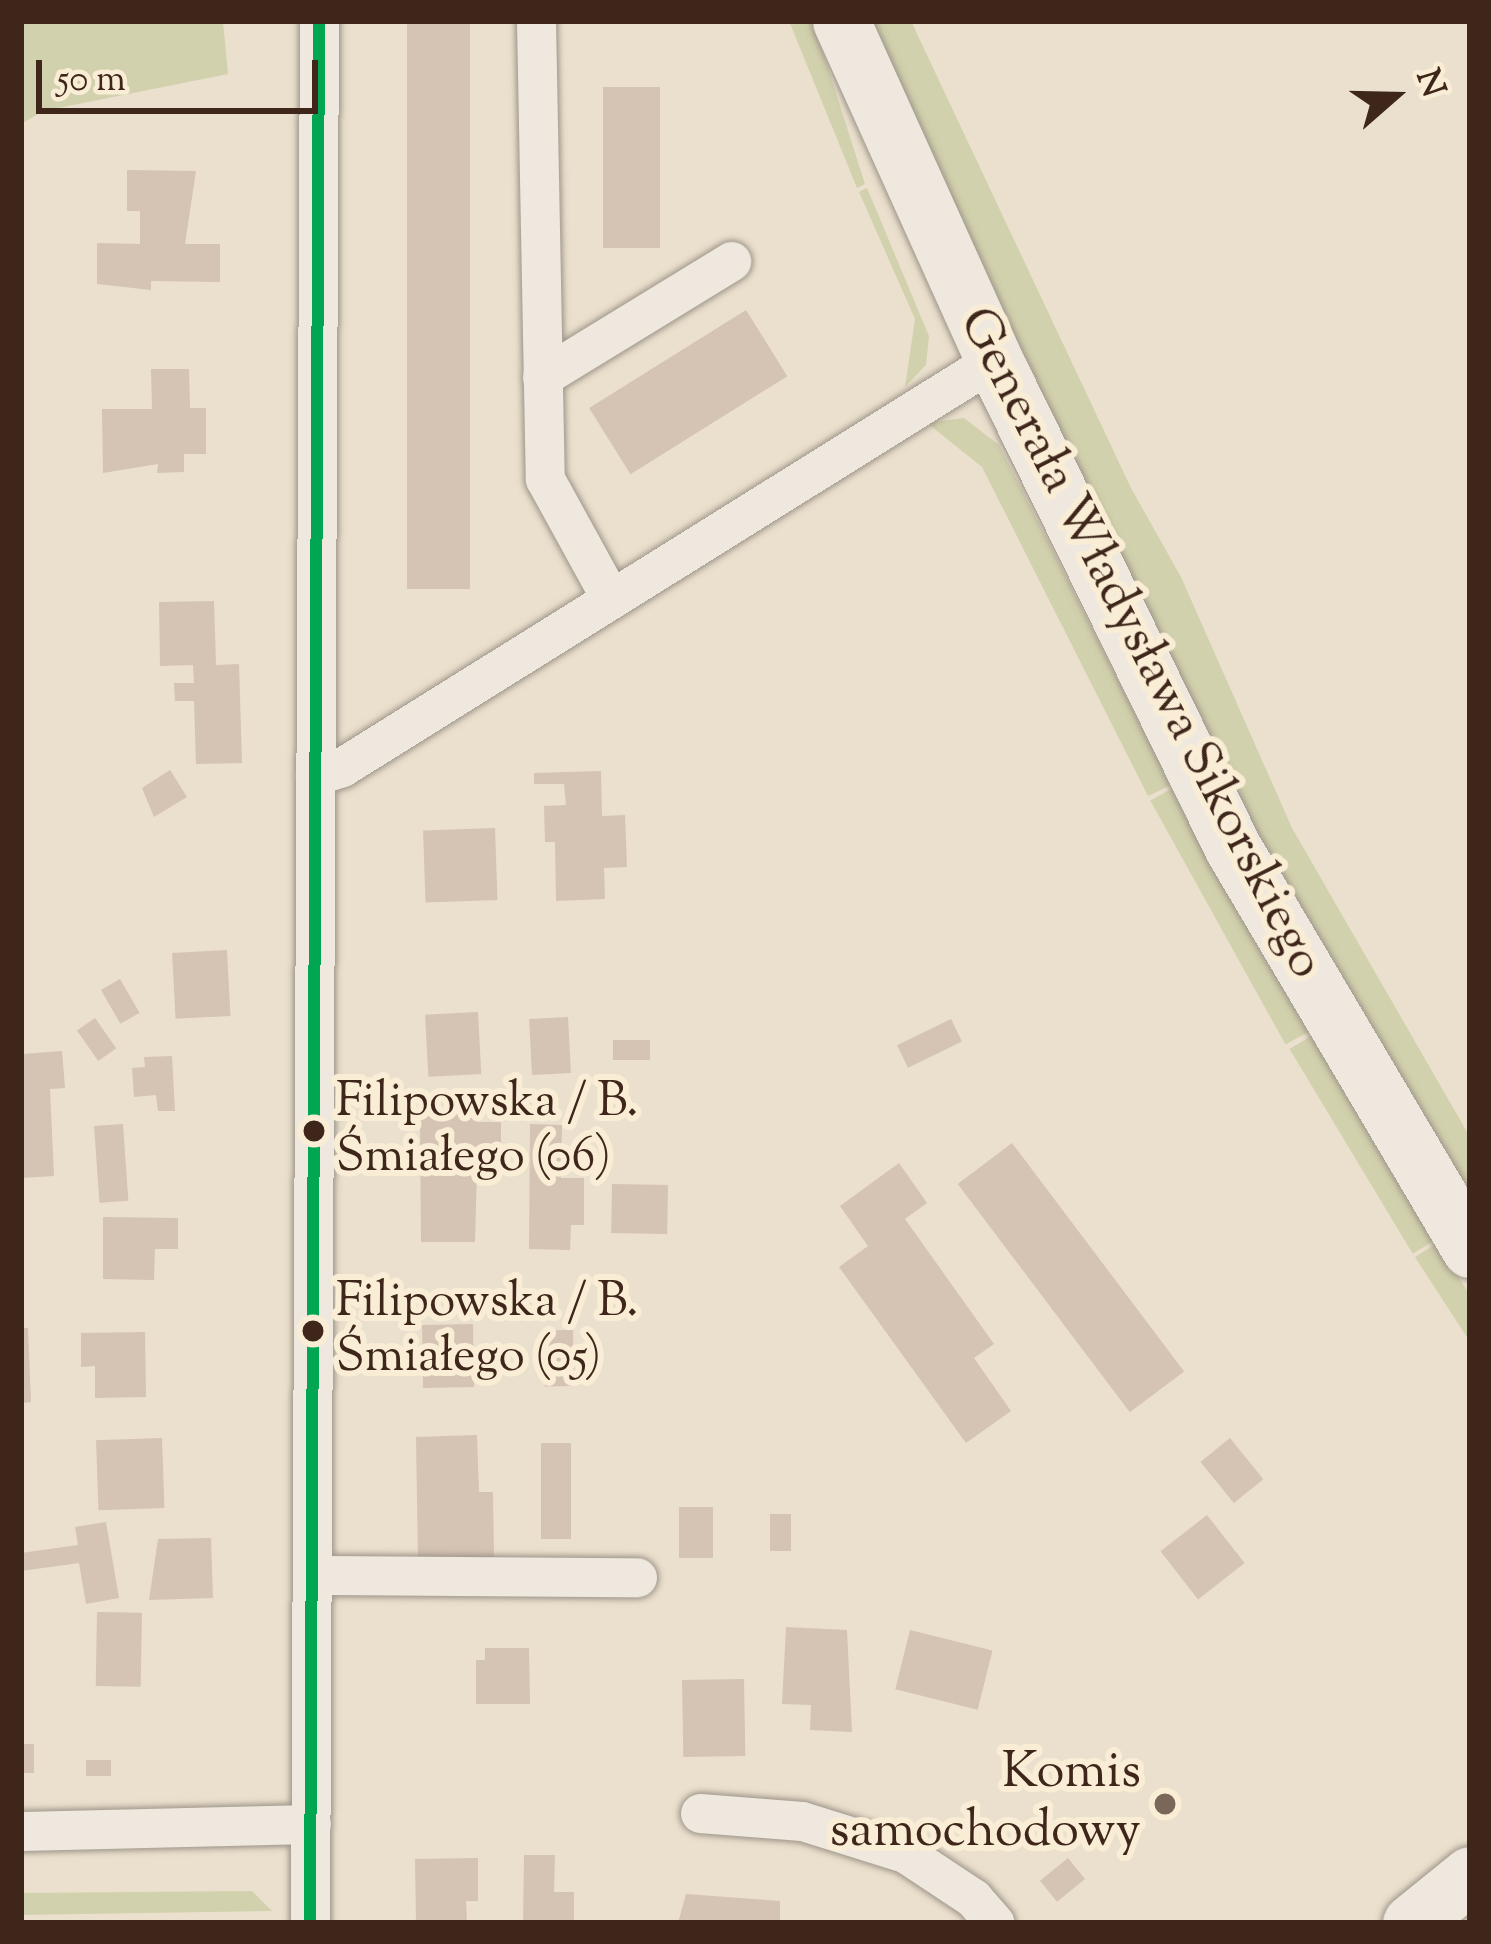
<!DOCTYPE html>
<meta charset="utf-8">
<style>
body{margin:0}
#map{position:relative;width:1491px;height:1944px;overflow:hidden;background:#ebe0cd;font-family:"Sorts Mill Goudy",serif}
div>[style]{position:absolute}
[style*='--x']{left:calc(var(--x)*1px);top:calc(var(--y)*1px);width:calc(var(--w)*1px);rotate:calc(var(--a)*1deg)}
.green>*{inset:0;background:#d2d1ad;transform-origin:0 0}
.building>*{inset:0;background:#d5c3b3;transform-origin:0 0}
.roads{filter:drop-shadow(0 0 3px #9e9589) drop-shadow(0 0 3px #9e9589)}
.street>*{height:39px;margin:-19.5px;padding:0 19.5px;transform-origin:19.5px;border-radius:19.5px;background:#eee8df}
.secondary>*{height:57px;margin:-28.5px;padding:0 28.5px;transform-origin:28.5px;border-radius:28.5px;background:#eee8df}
.bus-1>*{height:12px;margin:-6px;padding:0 6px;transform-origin:6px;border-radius:6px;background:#00a651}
.dots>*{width:33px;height:33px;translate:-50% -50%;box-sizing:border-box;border:6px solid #faedd6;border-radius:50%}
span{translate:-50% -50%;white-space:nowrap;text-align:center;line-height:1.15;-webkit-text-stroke:12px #faedd6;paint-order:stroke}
.bus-label{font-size:48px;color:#3e261a}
.left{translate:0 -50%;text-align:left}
.street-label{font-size:51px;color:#3e261a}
.poi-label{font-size:51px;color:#3e261a}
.right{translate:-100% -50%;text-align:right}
.frame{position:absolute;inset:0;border:24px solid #3e261a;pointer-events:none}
.north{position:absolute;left:1335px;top:36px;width:120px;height:120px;-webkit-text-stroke:9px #faedd6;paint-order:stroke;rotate:70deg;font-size:33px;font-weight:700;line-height:48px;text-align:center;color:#3e261a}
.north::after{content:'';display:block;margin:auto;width:42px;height:54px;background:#3e261a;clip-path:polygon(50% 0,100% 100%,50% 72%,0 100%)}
.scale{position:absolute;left:36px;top:60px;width:282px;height:54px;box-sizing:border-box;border:6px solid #3e261a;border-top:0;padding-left:15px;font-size:36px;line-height:42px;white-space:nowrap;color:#3e261a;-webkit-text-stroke:9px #faedd6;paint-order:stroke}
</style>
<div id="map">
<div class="green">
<i style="clip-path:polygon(21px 21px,223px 21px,228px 74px,43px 111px,21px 124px)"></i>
<i style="clip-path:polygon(789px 21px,813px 21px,865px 184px,857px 188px)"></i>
<i style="clip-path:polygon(864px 21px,911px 21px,1131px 488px,1181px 577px,1292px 828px,1470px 1137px,1470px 1212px,1250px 824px)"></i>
<i style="clip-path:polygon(867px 188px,929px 336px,926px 365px,905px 387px,915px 319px,859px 192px)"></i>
<i style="clip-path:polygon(964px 418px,999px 445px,1171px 785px,1148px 796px,982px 467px,927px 423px)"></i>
<i style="left:1173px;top:788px;width:279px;height:26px;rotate:61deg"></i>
<i style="left:1311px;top:1036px;width:239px;height:25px;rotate:59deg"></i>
<i style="clip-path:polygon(1437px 1243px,1470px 1295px,1470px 1342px,1415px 1257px)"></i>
<i style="clip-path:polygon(252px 1891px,272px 1911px,21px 1915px,21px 1893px)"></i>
</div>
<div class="building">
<i style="left:407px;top:21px;width:63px;height:568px"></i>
<i style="left:603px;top:87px;width:57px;height:161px"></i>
<i style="clip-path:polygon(127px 170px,196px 171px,185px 244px,220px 244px,220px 282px,151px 281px,151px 290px,97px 284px,97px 243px,140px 244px,140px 211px,127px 211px)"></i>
<i style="left:746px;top:310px;width:78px;height:185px;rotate:58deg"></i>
<i style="clip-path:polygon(151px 369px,189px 369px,190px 408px,206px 408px,206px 454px,184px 454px,184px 472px,157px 473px,158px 464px,103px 473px,102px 409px,152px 409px)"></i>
<i style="clip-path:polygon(214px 601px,216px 665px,239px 664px,242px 763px,196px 764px,194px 701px,175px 701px,174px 683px,194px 683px,193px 665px,160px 666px,159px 602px)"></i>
<i style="clip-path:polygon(170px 770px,187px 797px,154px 817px,142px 788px)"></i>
<i style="clip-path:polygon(601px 771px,602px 816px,625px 815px,627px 867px,604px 868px,605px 899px,556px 901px,555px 842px,545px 842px,544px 806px,566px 805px,564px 784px,534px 784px,534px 773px)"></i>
<i style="left:495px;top:828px;width:72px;height:72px;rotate:88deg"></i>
<i style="left:227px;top:950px;width:66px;height:55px;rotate:87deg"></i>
<i style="left:120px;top:979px;width:39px;height:22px;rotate:60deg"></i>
<i style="left:478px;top:1012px;width:62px;height:53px;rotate:87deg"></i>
<i style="left:568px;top:1017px;width:56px;height:39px;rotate:87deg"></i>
<i style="left:95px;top:1018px;width:37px;height:22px;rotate:55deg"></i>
<i style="left:951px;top:1019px;width:25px;height:60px;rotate:64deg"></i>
<i style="left:613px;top:1040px;width:37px;height:20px"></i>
<i style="clip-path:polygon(62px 1051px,65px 1088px,50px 1089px,54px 1176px,21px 1178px,23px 1054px)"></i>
<i style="clip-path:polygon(172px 1056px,175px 1111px,158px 1111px,156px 1095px,134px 1097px,132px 1068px,145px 1067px,144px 1057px)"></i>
<i style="clip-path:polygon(420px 1113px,478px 1113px,478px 1122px,501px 1122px,501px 1167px,477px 1167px,475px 1242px,421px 1242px)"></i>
<i style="left:123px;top:1124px;width:77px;height:29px;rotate:86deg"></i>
<i style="clip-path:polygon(530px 1124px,562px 1125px,561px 1178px,584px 1178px,584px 1225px,571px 1225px,570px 1250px,529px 1249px)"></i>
<i style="left:1012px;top:1143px;width:286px;height:68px;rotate:53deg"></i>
<i style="clip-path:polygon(899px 1163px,927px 1203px,905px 1219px,994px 1344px,974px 1358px,1011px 1411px,966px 1443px,839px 1267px,868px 1246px,840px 1206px)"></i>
<i style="left:612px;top:1184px;width:56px;height:49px;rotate:1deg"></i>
<i style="clip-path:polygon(103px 1217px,178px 1218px,178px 1249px,155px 1249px,154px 1280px,103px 1279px)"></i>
<i style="left:473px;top:1324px;width:63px;height:51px;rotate:89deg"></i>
<i style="clip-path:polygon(21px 1328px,28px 1328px,31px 1402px,21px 1403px)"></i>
<i style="left:573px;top:1330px;width:56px;height:29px;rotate:89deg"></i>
<i style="clip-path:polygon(145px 1332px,146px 1397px,95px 1398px,95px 1366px,81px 1367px,81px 1333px)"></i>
<i style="clip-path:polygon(477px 1435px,479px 1492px,493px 1492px,494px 1559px,418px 1560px,416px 1437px)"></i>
<i style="left:162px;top:1438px;width:70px;height:66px;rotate:88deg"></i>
<i style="left:1230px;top:1438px;width:53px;height:38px;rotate:51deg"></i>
<i style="left:541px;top:1443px;width:30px;height:96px"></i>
<i style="left:679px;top:1507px;width:34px;height:51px"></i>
<i style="left:770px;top:1514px;width:21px;height:37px"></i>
<i style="left:1207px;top:1515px;width:61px;height:59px;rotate:52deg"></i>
<i style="clip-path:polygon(106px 1522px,119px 1598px,86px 1604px,79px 1563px,21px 1571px,21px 1553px,78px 1545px,75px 1527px)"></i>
<i style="clip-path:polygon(211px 1538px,213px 1598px,149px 1600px,158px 1539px)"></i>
<i style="left:97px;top:1612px;width:45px;height:74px;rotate:1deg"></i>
<i style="clip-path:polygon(786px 1627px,847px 1630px,852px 1732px,810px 1730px,811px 1705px,782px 1704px)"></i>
<i style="left:910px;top:1630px;width:85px;height:61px;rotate:14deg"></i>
<i style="clip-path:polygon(485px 1648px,529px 1648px,530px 1704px,476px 1704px,476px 1660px,485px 1660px)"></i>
<i style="left:744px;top:1679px;width:77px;height:62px;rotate:89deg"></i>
<i style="left:21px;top:1744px;width:13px;height:29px"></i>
<i style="left:86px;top:1760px;width:25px;height:16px"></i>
<i style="clip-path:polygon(524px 1855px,555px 1855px,554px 1892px,574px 1892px,574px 1923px,523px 1923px)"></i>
<i style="clip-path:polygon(478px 1858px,478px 1901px,466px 1901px,467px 1923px,416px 1923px,415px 1859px)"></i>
<i style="left:1068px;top:1858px;width:27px;height:36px;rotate:51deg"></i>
<i style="clip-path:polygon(686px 1894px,780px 1901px,780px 1923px,678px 1923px)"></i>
</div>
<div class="roads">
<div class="street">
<i style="--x:536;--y:21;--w:458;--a:88.9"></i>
<i style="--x:545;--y:479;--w:137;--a:61.2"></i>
<i style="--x:542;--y:377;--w:222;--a:-31.5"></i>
<i style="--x:315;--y:776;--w:28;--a:-18"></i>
<i style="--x:342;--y:767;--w:769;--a:-31.97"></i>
<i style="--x:314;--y:1575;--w:323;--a:0.4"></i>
<i style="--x:700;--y:1813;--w:102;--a:4.5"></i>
<i style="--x:802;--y:1821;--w:108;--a:17.3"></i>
<i style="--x:905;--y:1853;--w:82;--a:33.5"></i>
<i style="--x:973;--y:1898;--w:33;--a:49"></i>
<i style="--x:21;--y:1831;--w:290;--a:-1.4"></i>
<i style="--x:310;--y:1923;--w:1902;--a:-89.73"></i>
</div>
<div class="secondary">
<i style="--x:841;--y:21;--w:372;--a:65.7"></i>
<i style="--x:994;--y:360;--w:543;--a:63.91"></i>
<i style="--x:1233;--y:848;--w:466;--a:59.4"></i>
<i style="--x:1411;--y:1923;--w:76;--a:-39.1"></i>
</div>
</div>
<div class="bus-1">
<i style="--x:310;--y:1923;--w:1902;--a:-89.73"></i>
</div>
<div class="dots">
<i style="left:314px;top:1131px;background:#3e261a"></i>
<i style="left:313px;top:1331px;background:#3e261a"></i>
<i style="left:1165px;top:1804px;background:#7b6759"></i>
</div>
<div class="bus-label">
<span class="left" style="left:336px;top:1131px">Filipowska / B.<br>Śmiałego (06)</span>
<span class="left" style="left:336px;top:1331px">Filipowska / B.<br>Śmiałego (05)</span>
</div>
<div class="street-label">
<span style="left:1139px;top:644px;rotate:63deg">Generała Władysława Sikorskiego</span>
</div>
<div class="poi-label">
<span class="right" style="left:1141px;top:1804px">Komis<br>samochodowy</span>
</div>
<div class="frame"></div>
<div class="north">N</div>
<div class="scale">50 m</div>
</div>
